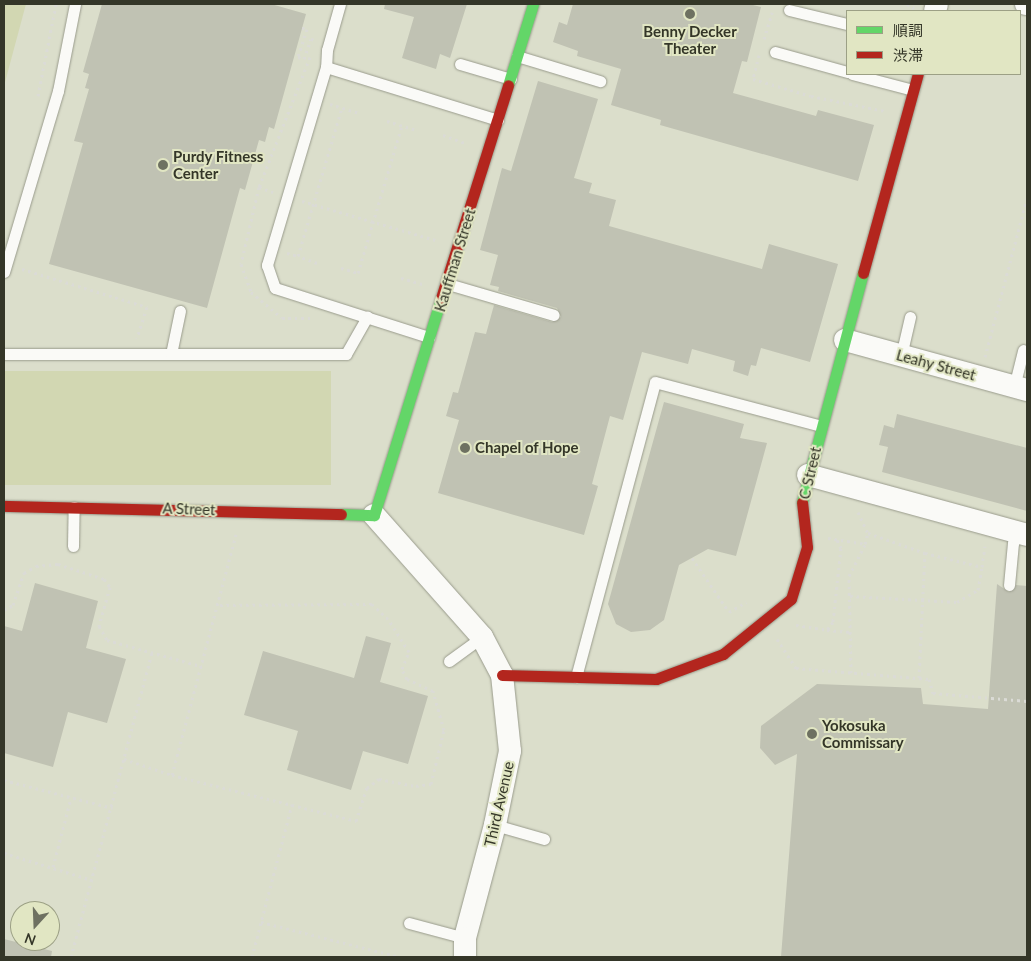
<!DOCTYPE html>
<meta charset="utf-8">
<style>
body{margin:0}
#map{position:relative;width:1031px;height:961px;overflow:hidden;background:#dbdecb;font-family:Lato,"Noto Sans JP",sans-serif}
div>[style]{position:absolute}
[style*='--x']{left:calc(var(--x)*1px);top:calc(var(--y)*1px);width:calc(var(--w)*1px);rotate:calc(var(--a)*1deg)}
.green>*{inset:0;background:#d2d7b2;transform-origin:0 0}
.building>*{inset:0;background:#c0c2b3}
.path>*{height:3px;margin-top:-1.5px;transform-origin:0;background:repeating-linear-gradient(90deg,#dbdbd6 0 2.5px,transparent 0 6.5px)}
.roads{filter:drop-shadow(0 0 1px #999b8c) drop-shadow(0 0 1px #999b8c)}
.lane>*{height:11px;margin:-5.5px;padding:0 5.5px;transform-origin:5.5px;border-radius:5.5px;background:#fafaf7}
.street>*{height:22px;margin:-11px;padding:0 11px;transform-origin:11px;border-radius:11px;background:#fafaf7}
.fast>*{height:11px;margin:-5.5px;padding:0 5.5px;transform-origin:5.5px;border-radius:5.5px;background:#63d668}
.jam>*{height:11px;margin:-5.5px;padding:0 5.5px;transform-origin:5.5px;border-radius:5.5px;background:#b3261e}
.dots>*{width:14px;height:14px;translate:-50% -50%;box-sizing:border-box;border:2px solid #e1e6c3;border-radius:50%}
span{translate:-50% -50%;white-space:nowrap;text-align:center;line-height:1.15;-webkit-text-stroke:4px #e1e6c3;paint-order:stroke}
.poi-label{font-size:15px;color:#343628;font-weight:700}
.left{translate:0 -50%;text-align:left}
.street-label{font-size:15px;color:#343628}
.frame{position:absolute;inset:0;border:5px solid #343628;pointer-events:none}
.legend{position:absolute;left:846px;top:10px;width:175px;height:65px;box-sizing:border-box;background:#e1e6c3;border:1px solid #9ca085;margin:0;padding:6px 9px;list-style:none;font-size:15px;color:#343628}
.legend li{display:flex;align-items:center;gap:10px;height:25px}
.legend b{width:25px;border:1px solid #9ca085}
.north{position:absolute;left:10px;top:901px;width:50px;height:50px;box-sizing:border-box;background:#e1e6c3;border:1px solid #9ca085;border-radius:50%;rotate:200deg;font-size:14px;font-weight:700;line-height:20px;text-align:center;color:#343628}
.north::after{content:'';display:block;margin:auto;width:18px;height:22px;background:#6e7161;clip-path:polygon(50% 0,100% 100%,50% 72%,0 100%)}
</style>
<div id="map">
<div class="green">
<i style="clip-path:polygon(4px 4px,26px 4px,4px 86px)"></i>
<i style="left:4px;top:371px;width:327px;height:114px"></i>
</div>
<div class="building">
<i style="clip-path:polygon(102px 4px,271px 4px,306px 14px,274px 129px,269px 127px,265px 142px,259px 140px,245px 190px,240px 188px,207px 308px,49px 264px,83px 143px,74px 141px,89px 89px,85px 88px,89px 74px,83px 72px)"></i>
<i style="clip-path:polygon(385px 4px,467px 4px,450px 58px,440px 54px,436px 69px,402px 58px,414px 17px,384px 9px)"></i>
<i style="clip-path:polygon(573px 4px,749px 4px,761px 7px,747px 62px,742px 61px,733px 93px,816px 116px,818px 110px,874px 125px,858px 181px,660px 125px,661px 120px,611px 105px,621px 69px,577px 56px,578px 51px,553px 42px,559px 22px,567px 25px)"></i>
<i style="clip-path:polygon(538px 81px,598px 99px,574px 178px,592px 183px,589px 193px,616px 200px,609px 226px,762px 269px,769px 244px,838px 264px,810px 362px,761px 348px,756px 366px,751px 365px,748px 376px,733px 371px,735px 361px,692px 349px,688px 364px,642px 352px,623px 420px,610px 416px,592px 484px,598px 486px,584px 535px,438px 493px,459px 420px,446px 416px,453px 392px,458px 393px,475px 332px,486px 334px,494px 305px,552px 322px,561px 317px,557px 308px,498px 291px,499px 287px,490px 285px,498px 255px,480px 250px,502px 168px,511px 171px)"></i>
<i style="clip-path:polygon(664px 402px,744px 424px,740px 438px,767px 443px,736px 556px,708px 549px,679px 565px,664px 620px,650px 630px,631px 632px,616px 624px,608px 604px)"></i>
<i style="clip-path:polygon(897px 414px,1027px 448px,1027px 511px,882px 472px,888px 447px,879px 445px,884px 425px,894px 428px)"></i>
<i style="clip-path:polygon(35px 583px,98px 601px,86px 648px,126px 659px,107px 723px,68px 712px,53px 767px,4px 753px,4px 626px,22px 631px)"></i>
<i style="clip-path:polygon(997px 584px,1009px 592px,1016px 585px,1027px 586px,1027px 957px,781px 957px,797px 754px,775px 765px,760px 748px,761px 726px,817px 684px,921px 688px,923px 704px,988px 709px)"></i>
<i style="clip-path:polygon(366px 636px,391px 643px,380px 682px,428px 696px,408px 764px,363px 751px,351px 790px,287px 770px,298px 731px,244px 715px,263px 651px,354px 678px)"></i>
<i style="clip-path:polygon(4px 939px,52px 951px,51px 957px,4px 957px)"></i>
</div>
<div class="path">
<i style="--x:907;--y:4;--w:8;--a:30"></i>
<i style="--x:970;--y:11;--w:7;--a:-82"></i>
<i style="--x:302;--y:28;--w:5;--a:11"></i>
<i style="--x:307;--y:29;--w:29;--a:108"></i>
<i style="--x:298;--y:57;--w:6;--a:18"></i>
<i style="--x:304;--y:59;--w:21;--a:-71"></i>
<i style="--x:311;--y:39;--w:4;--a:14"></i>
<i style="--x:764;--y:39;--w:28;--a:-73"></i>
<i style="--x:759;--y:55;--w:25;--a:104"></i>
<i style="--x:753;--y:79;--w:60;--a:16.3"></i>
<i style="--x:811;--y:96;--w:76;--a:11.5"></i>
<i style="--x:310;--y:57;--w:140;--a:111.4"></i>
<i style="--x:259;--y:187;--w:79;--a:103.2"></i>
<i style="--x:241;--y:264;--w:30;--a:70"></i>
<i style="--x:251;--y:292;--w:40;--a:40"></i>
<i style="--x:282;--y:318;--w:30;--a:0"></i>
<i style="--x:38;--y:96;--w:94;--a:-78.9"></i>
<i style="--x:330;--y:104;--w:31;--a:17"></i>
<i style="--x:387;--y:121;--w:31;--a:17"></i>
<i style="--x:443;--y:135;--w:23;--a:20"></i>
<i style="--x:259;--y:187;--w:15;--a:20"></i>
<i style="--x:302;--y:201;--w:139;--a:16.3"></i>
<i style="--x:287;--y:253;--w:11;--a:15"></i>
<i style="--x:317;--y:263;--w:20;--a:-160"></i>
<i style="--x:298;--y:256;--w:155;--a:-73.5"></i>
<i style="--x:341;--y:268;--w:18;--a:16"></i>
<i style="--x:358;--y:273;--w:154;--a:-73.4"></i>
<i style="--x:22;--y:269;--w:131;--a:16.9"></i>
<i style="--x:147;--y:307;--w:33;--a:108"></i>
<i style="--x:401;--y:278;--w:22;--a:16"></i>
<i style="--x:985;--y:357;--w:164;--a:-75.2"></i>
<i style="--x:858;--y:512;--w:23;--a:65"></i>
<i style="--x:868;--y:533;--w:60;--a:19.3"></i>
<i style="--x:828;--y:538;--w:37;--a:9"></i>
<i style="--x:865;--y:544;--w:11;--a:-75"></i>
<i style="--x:837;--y:540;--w:9;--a:63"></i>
<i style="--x:841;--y:548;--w:74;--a:96.2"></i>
<i style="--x:833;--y:622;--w:10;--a:127"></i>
<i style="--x:827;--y:630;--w:24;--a:5"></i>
<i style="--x:692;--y:558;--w:65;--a:55.6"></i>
<i style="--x:729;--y:612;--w:20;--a:-30"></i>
<i style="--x:850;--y:596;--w:107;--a:3.2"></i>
<i style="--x:957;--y:602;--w:24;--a:-30"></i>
<i style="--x:978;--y:590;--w:23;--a:-80"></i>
<i style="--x:4;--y:610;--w:10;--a:-29"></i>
<i style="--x:13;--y:605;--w:34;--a:-71"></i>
<i style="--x:24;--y:573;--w:14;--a:-30"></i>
<i style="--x:36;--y:566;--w:22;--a:-5"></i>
<i style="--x:58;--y:564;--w:48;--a:18.1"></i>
<i style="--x:104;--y:579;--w:10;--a:53"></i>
<i style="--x:110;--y:587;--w:41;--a:105.8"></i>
<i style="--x:99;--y:626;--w:16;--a:60"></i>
<i style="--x:107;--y:640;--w:98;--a:15.5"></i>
<i style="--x:796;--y:625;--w:31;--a:9"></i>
<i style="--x:777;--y:639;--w:35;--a:57"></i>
<i style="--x:796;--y:668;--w:133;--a:4.7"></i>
<i style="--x:929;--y:679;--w:15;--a:74"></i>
<i style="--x:933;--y:693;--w:94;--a:4.9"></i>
<i style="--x:851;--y:673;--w:97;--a:-91.2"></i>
<i style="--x:849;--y:576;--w:36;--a:-63"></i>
<i style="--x:919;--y:678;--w:125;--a:-87.3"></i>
<i style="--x:925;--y:553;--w:59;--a:13.8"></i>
<i style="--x:982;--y:567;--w:21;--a:-82"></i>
<i style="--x:124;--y:759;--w:51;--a:18.4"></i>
<i style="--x:172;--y:775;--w:190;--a:14"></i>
<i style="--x:356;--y:821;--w:35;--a:-72"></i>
<i style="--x:367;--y:788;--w:15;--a:-37"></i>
<i style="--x:379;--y:779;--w:38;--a:11"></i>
<i style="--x:416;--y:786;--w:15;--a:-8"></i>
<i style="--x:431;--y:784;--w:56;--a:-76.5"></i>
<i style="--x:444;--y:730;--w:41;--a:-105.8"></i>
<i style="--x:433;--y:691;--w:29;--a:-155"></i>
<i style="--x:407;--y:679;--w:11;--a:-117"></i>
<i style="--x:402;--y:669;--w:18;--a:-68"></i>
<i style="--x:409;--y:652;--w:39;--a:-122"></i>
<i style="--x:388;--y:619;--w:22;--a:-137"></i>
<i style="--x:372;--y:604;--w:153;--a:179.6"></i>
<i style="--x:172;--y:775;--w:249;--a:-75.1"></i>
<i style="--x:4;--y:780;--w:112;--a:14.5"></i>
<i style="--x:4;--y:853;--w:92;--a:17.1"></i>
<i style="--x:53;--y:867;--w:71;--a:-75.4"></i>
<i style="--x:261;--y:922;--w:143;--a:14.1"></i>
<i style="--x:71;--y:957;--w:316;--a:-75.1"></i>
<i style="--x:252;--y:957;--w:158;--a:-75.3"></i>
</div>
<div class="roads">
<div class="lane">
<i style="--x:340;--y:4;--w:48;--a:105.8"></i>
<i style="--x:327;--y:50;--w:17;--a:93"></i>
<i style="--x:326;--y:67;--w:207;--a:106.6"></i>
<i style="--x:267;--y:265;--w:24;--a:71"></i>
<i style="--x:275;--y:288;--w:162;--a:17.7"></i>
<i style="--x:789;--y:10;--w:60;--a:13.6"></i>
<i style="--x:775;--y:52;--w:75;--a:15.5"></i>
<i style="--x:517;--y:56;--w:87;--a:16.8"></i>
<i style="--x:460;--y:64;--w:53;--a:16.4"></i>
<i style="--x:326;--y:67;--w:180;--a:17.1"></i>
<i style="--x:852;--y:74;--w:63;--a:14.7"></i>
<i style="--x:4;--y:272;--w:189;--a:-73.4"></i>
<i style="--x:58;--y:91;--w:89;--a:-78.9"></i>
<i style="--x:448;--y:284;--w:110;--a:16.3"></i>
<i style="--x:4;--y:354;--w:342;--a:0"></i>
<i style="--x:346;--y:354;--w:43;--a:-60.4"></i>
<i style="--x:171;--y:354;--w:44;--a:-78.2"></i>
<i style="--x:901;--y:356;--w:40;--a:-77"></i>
<i style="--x:1014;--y:387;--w:38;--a:-76"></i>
<i style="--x:73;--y:546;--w:39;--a:-89"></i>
<i style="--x:1009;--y:585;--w:42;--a:-84.6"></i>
<i style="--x:1013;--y:543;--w:11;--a:-63"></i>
<i style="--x:449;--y:661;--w:41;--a:-36"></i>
<i style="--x:576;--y:677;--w:305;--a:-75"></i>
<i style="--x:655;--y:382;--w:172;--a:14.8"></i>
<i style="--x:495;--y:825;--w:51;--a:15.9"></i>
<i style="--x:409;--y:923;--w:58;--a:15"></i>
</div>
<div class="street">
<i style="--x:1026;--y:4;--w:1;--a:0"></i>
<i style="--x:935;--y:11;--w:7;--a:-74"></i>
<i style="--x:845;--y:340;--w:189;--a:15.4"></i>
<i style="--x:808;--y:475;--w:227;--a:15.3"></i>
<i style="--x:374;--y:515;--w:163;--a:48.5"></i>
<i style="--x:482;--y:637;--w:43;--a:62.2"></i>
<i style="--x:502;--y:675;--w:76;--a:84"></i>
<i style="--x:510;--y:751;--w:76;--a:101.5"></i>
<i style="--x:495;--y:825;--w:117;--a:104.9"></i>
<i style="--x:465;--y:938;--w:19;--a:90"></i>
</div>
<div class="fast">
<i style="--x:508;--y:85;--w:85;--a:-72.8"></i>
<i style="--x:802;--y:502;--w:237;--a:-75.1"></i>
<i style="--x:341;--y:514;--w:33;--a:2"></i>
<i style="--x:374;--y:515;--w:227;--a:-72.8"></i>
</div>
<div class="jam">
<i style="--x:863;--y:273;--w:206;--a:-74.6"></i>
<i style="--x:441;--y:298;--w:223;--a:-72.5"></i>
<i style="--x:4;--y:506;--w:337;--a:1.4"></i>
<i style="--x:502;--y:675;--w:154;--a:1.5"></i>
<i style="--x:656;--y:679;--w:72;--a:-20.5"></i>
<i style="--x:723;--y:654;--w:87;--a:-39"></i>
<i style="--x:791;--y:599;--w:54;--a:-72.9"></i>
<i style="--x:807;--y:547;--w:45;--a:-96.3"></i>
</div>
</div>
<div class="dots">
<i style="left:690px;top:14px;background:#6e7161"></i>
<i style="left:163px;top:165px;background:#6e7161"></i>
<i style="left:465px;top:448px;background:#6e7161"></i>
<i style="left:812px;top:734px;background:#6e7161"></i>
</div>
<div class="poi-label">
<span style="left:690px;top:40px">Benny Decker<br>Theater</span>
<span class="left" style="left:173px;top:165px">Purdy Fitness<br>Center</span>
<span class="left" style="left:475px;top:448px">Chapel of Hope</span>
<span class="left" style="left:822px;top:734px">Yokosuka<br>Commissary</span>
</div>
<div class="street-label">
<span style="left:455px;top:260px;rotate:-73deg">Kauffman Street</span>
<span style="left:936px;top:365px;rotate:15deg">Leahy Street</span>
<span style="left:810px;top:473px;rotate:-77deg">C Street</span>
<span style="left:189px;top:509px;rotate:2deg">A Street</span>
<span style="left:499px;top:804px;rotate:-77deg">Third Avenue</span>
</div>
<div class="frame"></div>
<ul class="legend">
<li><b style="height:6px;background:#63d668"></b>順調</li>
<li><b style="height:6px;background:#b3261e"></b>渋滞</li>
</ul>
<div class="north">N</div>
</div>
